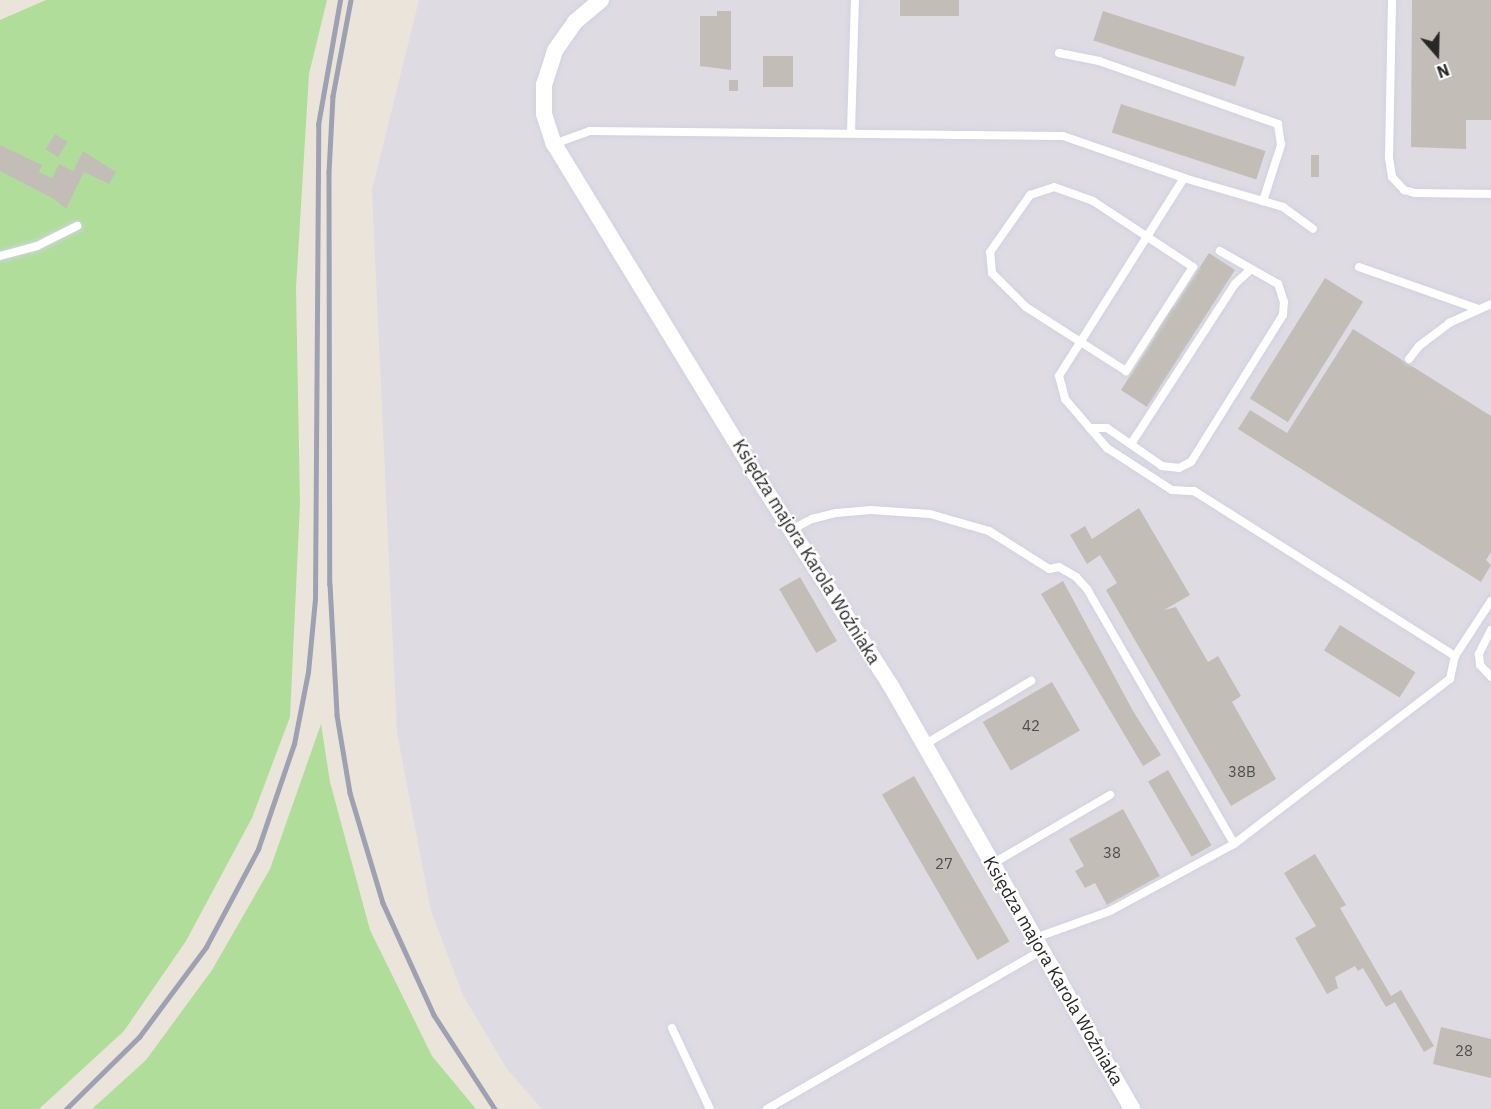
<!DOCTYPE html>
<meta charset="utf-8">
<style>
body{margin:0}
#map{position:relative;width:1491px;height:1109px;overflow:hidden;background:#eae4db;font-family:"IBM Plex Sans",sans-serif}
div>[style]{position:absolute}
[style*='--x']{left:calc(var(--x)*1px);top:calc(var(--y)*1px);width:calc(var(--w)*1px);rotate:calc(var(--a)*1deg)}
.industrial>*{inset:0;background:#dedbe3}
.green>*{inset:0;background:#b0de9a}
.building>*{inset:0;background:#c2beb7;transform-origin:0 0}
.roads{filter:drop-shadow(0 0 2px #d0d3e1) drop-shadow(0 0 2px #d0d3e1)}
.lane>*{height:8px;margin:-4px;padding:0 4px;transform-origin:4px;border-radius:4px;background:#fff}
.street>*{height:16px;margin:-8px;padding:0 8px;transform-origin:8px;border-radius:8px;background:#fff}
.rail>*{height:4.5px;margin:-2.25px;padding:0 2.25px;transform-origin:2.25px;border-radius:2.25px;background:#9ea1b2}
span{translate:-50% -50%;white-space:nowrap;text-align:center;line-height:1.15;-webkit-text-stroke:4.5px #fff;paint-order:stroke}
.number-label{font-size:15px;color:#4e4e4c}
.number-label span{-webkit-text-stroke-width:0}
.street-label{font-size:18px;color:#282828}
.north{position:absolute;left:1407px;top:24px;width:60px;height:60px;-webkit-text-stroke:4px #fff;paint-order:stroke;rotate:160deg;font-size:16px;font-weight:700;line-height:24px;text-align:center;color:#282828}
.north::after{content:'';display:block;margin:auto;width:21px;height:27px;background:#282828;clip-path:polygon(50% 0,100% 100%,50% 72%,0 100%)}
</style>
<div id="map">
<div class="industrial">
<i style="clip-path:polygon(419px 0,1491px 0,1491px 1109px,542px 1109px,507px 1069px,463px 995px,431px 911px,397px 732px,372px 190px)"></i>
</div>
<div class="green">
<i style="clip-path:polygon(46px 0,327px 0,309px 74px,296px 288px,300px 504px,290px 717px,252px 818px,186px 941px,124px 1031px,39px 1109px,0 1109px,0 20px)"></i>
<i style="clip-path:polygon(321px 724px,330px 782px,370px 930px,432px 1056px,476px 1109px,92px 1109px,146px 1060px,212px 970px,270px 869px)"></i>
</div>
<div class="building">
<i style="left:900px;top:0;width:59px;height:16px"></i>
<i style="clip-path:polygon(1412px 0,1491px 0,1491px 120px,1466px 120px,1466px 149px,1411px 147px)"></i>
<i style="clip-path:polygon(717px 11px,731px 11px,731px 70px,700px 66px,700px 16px,717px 16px)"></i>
<i style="left:1103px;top:11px;width:149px;height:31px;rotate:18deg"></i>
<i style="left:763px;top:56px;width:30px;height:31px"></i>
<i style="left:729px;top:80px;width:9px;height:11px"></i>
<i style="left:1121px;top:104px;width:152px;height:30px;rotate:18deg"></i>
<i style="left:55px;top:134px;width:15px;height:18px;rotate:32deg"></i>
<i style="clip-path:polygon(0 145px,42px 165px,39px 172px,52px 178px,59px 164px,73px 171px,83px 151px,116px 172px,109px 184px,84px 172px,66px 209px,54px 199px,0 171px)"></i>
<i style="left:1311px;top:155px;width:8px;height:22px"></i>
<i style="clip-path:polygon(1209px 253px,1235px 270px,1147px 407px,1121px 390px,1156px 335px,1152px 333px,1170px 304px,1174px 307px)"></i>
<i style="left:1325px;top:278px;width:45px;height:142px;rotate:32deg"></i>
<i style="clip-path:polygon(1353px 329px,1491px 416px,1491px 552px,1486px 560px,1491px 565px,1481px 582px,1238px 429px,1250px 410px,1287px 433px)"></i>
<i style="clip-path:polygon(1139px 508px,1190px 595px,1164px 610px,1176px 607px,1208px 662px,1218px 656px,1241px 696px,1232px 702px,1276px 779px,1231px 806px,1106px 590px,1117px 583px,1100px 555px,1087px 564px,1070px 535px,1085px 526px,1092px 539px)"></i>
<i style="left:800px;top:577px;width:74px;height:24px;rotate:60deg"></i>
<i style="clip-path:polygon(1063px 581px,1133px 711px,1161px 755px,1143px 766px,1041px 594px)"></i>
<i style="left:1340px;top:625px;width:89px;height:30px;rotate:32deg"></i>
<i style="left:1052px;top:682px;width:56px;height:80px;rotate:60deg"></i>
<i style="left:1168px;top:770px;width:87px;height:23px;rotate:60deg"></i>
<i style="left:914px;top:776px;width:191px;height:37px;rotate:60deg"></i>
<i style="clip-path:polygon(1123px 809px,1160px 876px,1107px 905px,1095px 883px,1085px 888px,1075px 871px,1084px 866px,1069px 839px)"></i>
<i style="clip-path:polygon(1315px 854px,1346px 905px,1340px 908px,1391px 996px,1401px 990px,1434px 1046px,1424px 1052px,1395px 1002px,1386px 1007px,1363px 968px,1358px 971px,1355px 966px,1335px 977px,1338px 988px,1327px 994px,1295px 938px,1316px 926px,1284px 873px)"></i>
<i style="clip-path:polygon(1441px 1027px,1491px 1039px,1491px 1078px,1433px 1064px)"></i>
</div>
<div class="roads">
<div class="lane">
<i style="--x:1392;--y:0;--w:158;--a:91.1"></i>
<i style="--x:1389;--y:158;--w:19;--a:81"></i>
<i style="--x:1392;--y:177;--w:18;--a:47"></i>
<i style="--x:1404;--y:190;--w:11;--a:15"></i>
<i style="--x:1415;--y:193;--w:76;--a:0.8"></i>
<i style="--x:1059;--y:53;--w:41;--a:11.3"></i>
<i style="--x:1099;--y:61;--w:190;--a:19.4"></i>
<i style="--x:1278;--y:124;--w:21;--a:82"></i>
<i style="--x:1281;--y:145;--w:59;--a:107.8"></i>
<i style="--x:851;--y:132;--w:132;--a:-88.3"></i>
<i style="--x:554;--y:144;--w:38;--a:-20"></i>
<i style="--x:590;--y:131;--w:473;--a:0.6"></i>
<i style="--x:1063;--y:136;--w:128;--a:19.1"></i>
<i style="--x:1184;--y:178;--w:234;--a:122.3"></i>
<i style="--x:1059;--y:376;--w:24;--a:75"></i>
<i style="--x:1065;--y:399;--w:65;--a:49.4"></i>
<i style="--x:1107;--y:448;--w:77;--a:32.9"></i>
<i style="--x:1172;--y:490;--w:22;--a:3"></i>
<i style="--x:1194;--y:491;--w:309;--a:32.3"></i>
<i style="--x:1184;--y:178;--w:103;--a:16.3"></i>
<i style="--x:1283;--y:207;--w:37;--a:36"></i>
<i style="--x:1054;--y:187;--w:41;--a:19.7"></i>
<i style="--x:1093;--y:201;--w:120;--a:33.4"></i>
<i style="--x:1193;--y:267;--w:124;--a:122.8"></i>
<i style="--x:1126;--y:371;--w:119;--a:-147.4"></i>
<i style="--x:1026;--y:307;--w:48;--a:-135"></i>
<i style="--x:992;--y:273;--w:21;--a:-95"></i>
<i style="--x:990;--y:252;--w:70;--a:-54.9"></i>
<i style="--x:1030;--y:195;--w:25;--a:-18"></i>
<i style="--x:0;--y:256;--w:38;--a:-15"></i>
<i style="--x:37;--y:246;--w:45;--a:-26.6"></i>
<i style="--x:1359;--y:267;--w:126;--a:19.4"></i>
<i style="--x:1409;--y:359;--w:16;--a:-52"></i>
<i style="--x:1419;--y:346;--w:38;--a:-37"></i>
<i style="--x:1449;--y:323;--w:46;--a:-24.3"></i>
<i style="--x:1090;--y:428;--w:17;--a:0"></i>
<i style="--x:1107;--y:428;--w:67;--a:34.6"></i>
<i style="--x:1162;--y:466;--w:17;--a:7"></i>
<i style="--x:1179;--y:468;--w:13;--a:-27"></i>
<i style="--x:1191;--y:462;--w:173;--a:-58"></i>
<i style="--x:1283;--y:315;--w:13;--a:-86"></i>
<i style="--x:1284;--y:302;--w:19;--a:-108"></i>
<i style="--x:1278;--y:284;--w:67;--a:-150.4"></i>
<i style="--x:1131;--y:444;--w:191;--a:-57"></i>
<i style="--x:1235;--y:284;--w:19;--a:-43"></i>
<i style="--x:791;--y:530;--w:24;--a:-28"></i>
<i style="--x:812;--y:519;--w:25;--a:-14"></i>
<i style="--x:836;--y:513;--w:35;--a:-5"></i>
<i style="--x:871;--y:510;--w:59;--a:3.9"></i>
<i style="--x:930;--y:514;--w:61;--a:16.1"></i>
<i style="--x:989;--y:531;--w:71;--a:32.3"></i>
<i style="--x:1049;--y:569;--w:10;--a:-11"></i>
<i style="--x:1059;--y:567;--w:20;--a:30"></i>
<i style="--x:1076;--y:577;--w:16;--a:47"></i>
<i style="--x:1087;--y:589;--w:294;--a:60"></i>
<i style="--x:1491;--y:630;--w:27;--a:117"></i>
<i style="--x:1479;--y:654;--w:11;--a:85"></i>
<i style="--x:1480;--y:665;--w:16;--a:47"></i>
<i style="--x:924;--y:745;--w:125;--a:-30.9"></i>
<i style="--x:992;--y:864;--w:137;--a:-30.3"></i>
<i style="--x:1035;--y:938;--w:80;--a:-19.8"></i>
<i style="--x:1110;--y:911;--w:141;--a:-28.4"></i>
<i style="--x:1234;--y:844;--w:272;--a:-37.4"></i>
<i style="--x:1450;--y:679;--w:24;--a:-78"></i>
<i style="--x:1455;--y:656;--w:66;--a:-56.8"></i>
<i style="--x:672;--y:1028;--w:89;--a:64.9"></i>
<i style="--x:767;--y:1109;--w:318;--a:-30"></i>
</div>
<div class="street">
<i style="--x:601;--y:0;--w:34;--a:140"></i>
<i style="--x:575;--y:22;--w:35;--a:125"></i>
<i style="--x:555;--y:51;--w:36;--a:108"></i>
<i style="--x:544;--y:85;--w:29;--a:90"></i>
<i style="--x:544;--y:114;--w:32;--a:72"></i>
<i style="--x:554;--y:144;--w:388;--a:58.6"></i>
<i style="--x:756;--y:475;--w:250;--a:57.4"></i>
<i style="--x:891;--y:686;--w:487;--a:60.3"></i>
</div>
</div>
<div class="rail">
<i style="--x:351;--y:0;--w:98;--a:100.6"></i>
<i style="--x:333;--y:96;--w:76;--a:93"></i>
<i style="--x:329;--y:172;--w:412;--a:89.9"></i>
<i style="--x:330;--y:584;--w:131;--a:86.9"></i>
<i style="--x:337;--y:715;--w:79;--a:80.5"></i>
<i style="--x:350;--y:793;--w:115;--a:73.3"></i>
<i style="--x:383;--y:903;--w:123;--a:65.5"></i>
<i style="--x:434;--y:1015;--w:112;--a:57"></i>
<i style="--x:66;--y:1109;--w:103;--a:-44.6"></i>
<i style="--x:139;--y:1037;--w:112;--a:-53.3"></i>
<i style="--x:206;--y:947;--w:111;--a:-62"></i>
<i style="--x:258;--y:849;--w:111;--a:-71.1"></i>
<i style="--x:294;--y:744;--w:73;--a:-79"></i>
<i style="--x:308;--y:672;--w:73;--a:-84.5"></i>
<i style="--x:315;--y:599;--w:474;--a:-89.6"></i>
<i style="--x:318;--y:125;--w:127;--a:-80"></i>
</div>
<div class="number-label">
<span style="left:1031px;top:726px">42</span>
<span style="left:1242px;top:772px">38B</span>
<span style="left:1112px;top:853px">38</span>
<span style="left:944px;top:864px">27</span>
<span style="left:1464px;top:1051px">28</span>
</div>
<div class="street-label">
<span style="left:806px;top:552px;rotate:58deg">Księdza majora Karola Woźniaka</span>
<span style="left:1053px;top:971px;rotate:60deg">Księdza majora Karola Woźniaka</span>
</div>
<div class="north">N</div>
</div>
